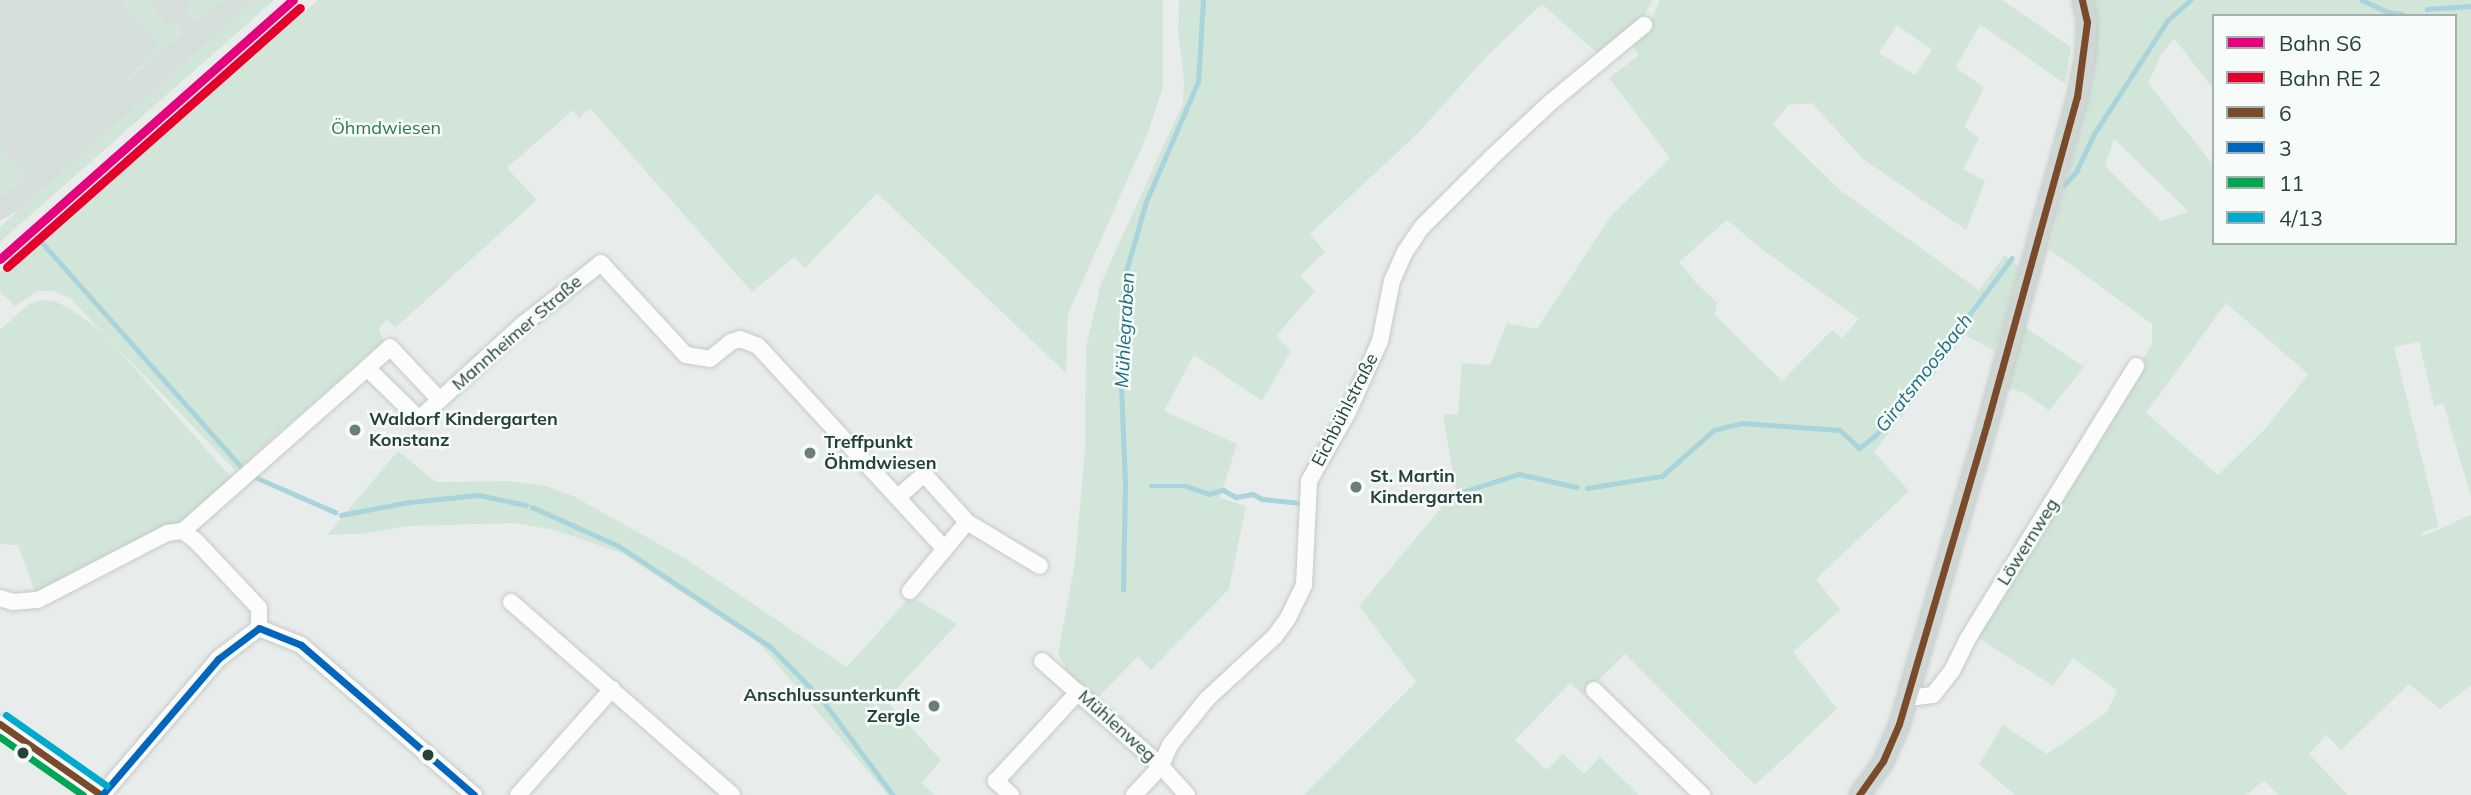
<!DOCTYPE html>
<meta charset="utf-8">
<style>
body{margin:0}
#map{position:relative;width:2471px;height:795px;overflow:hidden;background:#e8edeb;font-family:Mulish,sans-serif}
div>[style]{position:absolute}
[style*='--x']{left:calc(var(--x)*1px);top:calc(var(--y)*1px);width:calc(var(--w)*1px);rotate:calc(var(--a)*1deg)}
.built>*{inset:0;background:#d6dedb}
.green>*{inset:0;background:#d1e6d8}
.stream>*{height:4.5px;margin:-2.25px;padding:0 2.25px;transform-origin:2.25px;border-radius:2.25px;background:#a9d4db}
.roads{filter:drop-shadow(0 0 2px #c5cac8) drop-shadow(0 0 2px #c5cac8)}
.minor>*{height:16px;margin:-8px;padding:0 8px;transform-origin:8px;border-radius:8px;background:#fcfcfc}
.major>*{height:19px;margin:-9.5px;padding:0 9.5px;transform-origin:9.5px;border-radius:9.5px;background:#cfd7d5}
.bus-1>*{height:7px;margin:-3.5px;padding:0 3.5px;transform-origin:3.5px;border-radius:3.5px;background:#7a4b2a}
.bus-2>*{height:7px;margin:-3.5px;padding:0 3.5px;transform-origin:3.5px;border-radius:3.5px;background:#0065bd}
.bus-3>*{height:7px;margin:-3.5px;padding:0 3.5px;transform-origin:3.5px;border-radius:3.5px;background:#00a651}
.bus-4>*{height:7px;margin:-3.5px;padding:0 3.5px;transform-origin:3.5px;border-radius:3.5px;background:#00a9ce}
.rail-1>*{height:9px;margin:-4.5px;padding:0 4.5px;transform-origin:4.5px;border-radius:4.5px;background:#e5007d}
.rail-2>*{height:9px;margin:-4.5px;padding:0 4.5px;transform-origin:4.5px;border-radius:4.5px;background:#e4002b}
.dots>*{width:19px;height:19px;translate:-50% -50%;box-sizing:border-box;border:4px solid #f7fbf9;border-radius:50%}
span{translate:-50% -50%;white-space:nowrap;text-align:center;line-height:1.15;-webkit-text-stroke:5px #f7fbf9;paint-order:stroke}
.park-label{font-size:18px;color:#2d7a4b}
.street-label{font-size:18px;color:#24423a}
.poi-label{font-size:18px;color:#24423a;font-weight:700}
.left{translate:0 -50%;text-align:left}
.right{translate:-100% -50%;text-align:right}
.water-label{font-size:19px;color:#1c6f80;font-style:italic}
.legend{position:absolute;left:2212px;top:14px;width:245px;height:231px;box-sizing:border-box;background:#f7fbf9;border:2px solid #a3b1ad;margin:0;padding:9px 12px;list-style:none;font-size:21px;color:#24423a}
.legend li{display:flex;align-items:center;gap:14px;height:35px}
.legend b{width:35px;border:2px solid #a3b1ad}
</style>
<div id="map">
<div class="built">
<i style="clip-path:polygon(0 0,255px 0,21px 209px,0 221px)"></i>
</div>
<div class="green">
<i style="clip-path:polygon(119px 0,151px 0,150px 4px,170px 27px,177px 21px,185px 32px,124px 85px,117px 87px,160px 47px)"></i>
<i style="clip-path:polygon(186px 0,225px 0,196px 23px,185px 13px,191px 6px)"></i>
<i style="clip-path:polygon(255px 0,274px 0,0 242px,0 227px)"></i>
<i style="clip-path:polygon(318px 0,1163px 0,1163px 87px,1148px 133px,1068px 314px,1066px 373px,877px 193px,805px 268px,794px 257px,752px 292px,590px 108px,579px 118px,573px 110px,507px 168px,537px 200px,395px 328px,387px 320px,379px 328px,383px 341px,236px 471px,108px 338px,236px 483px,208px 508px,38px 600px,18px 545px,0 544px,0 330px,29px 304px,41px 300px,54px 301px,71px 309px,103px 333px,70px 298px,53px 291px,38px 291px,15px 306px,0 292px,0 272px)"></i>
<i style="clip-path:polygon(1179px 0,1653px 0,1639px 24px,1598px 54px,1542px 4px,1488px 55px,1419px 132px,1310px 234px,1325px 252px,1300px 276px,1315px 291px,1276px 336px,1291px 351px,1262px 401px,1194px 355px,1164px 411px,1237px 444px,1220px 498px,1246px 506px,1229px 589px,1151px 670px,1138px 656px,1095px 701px,1074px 683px,1058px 654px,1075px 562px,1085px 450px,1086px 347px,1101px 283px,1183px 103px,1184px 79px,1178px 31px)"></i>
<i style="clip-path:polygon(evenodd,1660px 0,2002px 0,2071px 47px,2065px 84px,1980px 24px,1956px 67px,1984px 88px,1964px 127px,1979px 138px,1963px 169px,1985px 181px,1966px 230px,1863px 159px,1812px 103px,1788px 105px,1773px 125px,1840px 190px,1979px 290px,2005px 255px,2019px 267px,1995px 351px,1965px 335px,1874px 452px,1909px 491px,1816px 579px,1840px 610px,1793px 652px,1837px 709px,1755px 785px,1625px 654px,1583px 695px,1570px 683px,1515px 740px,1547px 770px,1563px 753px,1584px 774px,1600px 757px,1639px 795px,1304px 795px,1416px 682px,1359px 606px,1456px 490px,1443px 415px,1458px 414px,1462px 363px,1490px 365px,1507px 323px,1537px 329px,1610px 217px,1670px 158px,1609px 78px,1638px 56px,1632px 41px,1648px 27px,1660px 0,1897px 25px,1932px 50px,1915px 75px,1879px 53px,1897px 25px,1660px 0,1727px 220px,1763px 250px,1859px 319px,1842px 338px,1832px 330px,1782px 381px,1715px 315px,1717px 302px,1697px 284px,1679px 262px,1727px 220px)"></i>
<i style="clip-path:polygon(evenodd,2094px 0,2471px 0,2471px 496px,2443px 403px,2434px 406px,2419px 342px,2394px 347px,2439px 527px,2422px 532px,2423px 536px,2471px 515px,2471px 685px,2440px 709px,2409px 684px,2341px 750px,2326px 735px,2309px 754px,2348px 795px,2279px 795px,2264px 781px,2246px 795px,2015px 795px,1979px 764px,2003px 725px,2047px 754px,2107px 712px,2117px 690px,2073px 658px,2053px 686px,1975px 636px,2152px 344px,2152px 324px,2049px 249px,2093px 76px,2097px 18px,2094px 0,2214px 16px,2455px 16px,2455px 243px,2214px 243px,2214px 166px,2148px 83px,2161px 55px,2174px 38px,2214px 90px,2214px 16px,2094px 0,2114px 139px,2181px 204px,2188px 212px,2161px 221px,2105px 166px,2114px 139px,2094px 0,2226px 303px,2308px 374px,2266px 428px,2218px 475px,2146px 413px,2226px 303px)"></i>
<i style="clip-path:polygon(0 147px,26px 176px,1px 198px,0 197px)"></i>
<i style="clip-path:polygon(2023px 326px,2084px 367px,2049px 411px,2027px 394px,2008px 388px)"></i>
<i style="clip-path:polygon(398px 451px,436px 482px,508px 481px,546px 486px,573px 496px,686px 559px,847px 667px,908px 599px,921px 602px,957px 624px,886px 700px,941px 760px,922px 783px,935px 795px,888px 795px,760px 644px,622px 553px,554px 530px,515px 523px,410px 526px,359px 534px,327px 535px)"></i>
</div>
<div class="stream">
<i style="--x:2362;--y:0;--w:29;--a:25"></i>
<i style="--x:2388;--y:12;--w:14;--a:8"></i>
<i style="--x:2427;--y:9;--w:44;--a:-3.9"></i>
<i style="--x:2064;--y:185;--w:18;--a:-47"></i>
<i style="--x:2076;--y:172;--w:42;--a:-64.7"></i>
<i style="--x:2094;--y:134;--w:135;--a:-57.1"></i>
<i style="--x:2167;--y:21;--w:31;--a:-42"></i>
<i style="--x:39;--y:239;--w:307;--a:48.4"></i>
<i style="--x:253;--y:476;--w:90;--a:23.7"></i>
<i style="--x:1151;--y:486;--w:35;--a:0"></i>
<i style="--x:1186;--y:486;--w:24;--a:19"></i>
<i style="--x:1209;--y:494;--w:15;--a:-16"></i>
<i style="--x:1223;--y:490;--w:15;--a:28"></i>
<i style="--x:1236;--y:497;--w:17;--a:-10"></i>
<i style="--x:1253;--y:494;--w:10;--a:29"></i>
<i style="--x:1262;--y:499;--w:39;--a:6"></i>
<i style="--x:1587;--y:488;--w:76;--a:-9.1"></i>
<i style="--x:1662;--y:476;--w:69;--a:-41.5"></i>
<i style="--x:1714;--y:430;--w:29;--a:-14"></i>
<i style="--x:1742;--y:423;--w:98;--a:4.1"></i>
<i style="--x:1840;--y:430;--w:26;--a:43"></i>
<i style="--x:1859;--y:448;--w:20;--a:-37"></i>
<i style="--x:1875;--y:436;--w:58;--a:-50.6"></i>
<i style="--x:1912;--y:391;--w:166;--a:-53.1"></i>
<i style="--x:1453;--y:495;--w:69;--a:-17.7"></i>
<i style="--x:1519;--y:474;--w:59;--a:12.6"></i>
<i style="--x:532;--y:507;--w:95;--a:24.1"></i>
<i style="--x:619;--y:546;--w:182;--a:33.6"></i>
<i style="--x:771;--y:647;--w:62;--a:45.7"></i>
<i style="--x:341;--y:515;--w:69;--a:-10.8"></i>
<i style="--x:409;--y:502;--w:70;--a:-5.7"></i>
<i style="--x:479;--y:495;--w:48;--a:12"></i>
<i style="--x:1123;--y:590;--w:106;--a:-88.9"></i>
<i style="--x:1125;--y:484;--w:125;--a:-92.3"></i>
<i style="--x:1120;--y:359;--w:84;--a:-86.6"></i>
<i style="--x:1125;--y:275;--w:76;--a:-74"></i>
<i style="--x:1146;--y:202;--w:131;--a:-66.6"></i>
<i style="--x:1198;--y:82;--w:82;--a:-86.5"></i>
<i style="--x:821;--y:698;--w:121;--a:53.4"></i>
</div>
<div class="roads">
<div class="minor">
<i style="--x:367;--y:368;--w:31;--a:-42"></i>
<i style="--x:390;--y:347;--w:73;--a:46.7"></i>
<i style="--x:898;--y:497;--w:35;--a:-41"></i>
<i style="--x:924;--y:474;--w:64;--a:48.1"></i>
<i style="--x:183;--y:531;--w:246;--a:-41.5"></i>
<i style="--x:367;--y:368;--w:73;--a:44.4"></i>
<i style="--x:419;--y:419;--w:139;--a:-42.4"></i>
<i style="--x:522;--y:325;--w:100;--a:-38.1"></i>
<i style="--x:601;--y:263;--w:125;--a:47.3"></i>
<i style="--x:686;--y:355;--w:24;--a:9"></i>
<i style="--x:710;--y:359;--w:27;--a:-39"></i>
<i style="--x:731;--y:342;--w:9;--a:-18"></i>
<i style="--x:740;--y:339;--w:19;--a:21"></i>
<i style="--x:758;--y:346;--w:275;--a:47.4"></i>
<i style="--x:910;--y:591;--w:89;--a:-50.4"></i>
<i style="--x:967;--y:522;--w:85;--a:31.1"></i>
<i style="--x:0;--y:598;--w:14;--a:17"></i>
<i style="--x:13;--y:602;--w:25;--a:-5"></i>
<i style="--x:38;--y:600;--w:145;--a:-27.4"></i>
<i style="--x:167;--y:533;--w:16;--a:-7"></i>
<i style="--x:183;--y:531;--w:16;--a:38"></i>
<i style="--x:196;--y:541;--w:92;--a:46.8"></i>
<i style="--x:259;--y:608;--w:20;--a:90"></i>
<i style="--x:511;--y:602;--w:293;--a:41.1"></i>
<i style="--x:1042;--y:661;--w:159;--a:41.4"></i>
<i style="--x:1161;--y:766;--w:39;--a:48"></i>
<i style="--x:1594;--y:690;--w:151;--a:44.2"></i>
<i style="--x:1908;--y:698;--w:25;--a:-7"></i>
<i style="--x:1933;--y:695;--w:31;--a:-52"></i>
<i style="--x:1952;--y:671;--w:34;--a:-64"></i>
<i style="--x:1967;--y:640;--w:322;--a:-58.3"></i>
<i style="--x:0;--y:724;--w:123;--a:35.1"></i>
<i style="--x:102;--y:795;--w:179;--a:-49.5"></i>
<i style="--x:218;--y:659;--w:51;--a:-37.1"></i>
<i style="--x:259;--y:628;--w:45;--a:22"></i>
<i style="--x:301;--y:645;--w:229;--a:40.9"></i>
<i style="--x:518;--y:795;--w:142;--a:-48.4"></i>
<i style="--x:1011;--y:795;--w:21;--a:-137"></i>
<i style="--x:996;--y:781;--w:121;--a:-47.3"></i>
<i style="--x:1134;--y:795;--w:40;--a:-47"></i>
<i style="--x:1161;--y:766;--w:23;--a:-67"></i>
<i style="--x:1170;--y:745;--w:59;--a:-51.2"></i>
<i style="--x:1207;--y:699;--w:93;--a:-42.8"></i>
<i style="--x:1275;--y:636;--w:22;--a:-54"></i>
<i style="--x:1288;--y:618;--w:37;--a:-64"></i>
<i style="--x:1304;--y:585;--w:104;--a:-87.2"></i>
<i style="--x:1309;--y:481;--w:79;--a:-60.5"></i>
<i style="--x:1348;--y:412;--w:78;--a:-65.7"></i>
<i style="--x:1380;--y:341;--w:61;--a:-78.7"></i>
<i style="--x:1392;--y:281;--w:32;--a:-66"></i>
<i style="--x:1405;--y:252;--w:30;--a:-56"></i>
<i style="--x:1422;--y:227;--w:100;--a:-45"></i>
<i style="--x:1493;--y:156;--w:79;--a:-43"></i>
<i style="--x:1551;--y:102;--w:121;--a:-39.6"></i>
</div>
<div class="major">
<i style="--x:1859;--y:795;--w:42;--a:-54.8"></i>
<i style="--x:1883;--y:761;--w:40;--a:-66.6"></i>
<i style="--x:1899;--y:724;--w:314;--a:-73.7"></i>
<i style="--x:1987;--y:423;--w:338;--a:-74.6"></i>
<i style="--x:2077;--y:97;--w:43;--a:-79.2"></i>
<i style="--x:2085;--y:55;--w:33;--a:-87"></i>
<i style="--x:2087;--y:22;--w:23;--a:-103"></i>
</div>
</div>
<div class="bus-1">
<i style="--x:0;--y:724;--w:123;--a:35.1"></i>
<i style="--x:1859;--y:795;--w:42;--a:-54.8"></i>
<i style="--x:1883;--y:761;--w:40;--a:-66.6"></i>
<i style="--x:1899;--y:724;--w:314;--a:-73.7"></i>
<i style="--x:1987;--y:423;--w:338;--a:-74.6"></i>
<i style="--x:2077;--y:97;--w:76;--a:-82.4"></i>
<i style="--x:2087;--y:22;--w:23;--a:-103"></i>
</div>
<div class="bus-2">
<i style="--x:102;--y:795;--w:179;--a:-49.5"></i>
<i style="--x:218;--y:659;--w:51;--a:-37.1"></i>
<i style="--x:259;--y:628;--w:45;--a:22"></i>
<i style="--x:301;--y:645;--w:229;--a:40.9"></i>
</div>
<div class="bus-3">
<i style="--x:0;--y:737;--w:101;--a:34.9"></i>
</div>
<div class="bus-4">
<i style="--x:6;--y:715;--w:123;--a:35.1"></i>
</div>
<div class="rail-1">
<i style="--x:0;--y:259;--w:391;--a:-41.5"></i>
</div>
<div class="rail-2">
<i style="--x:7;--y:267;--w:391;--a:-41.5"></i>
</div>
<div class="dots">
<i style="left:355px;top:430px;background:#697e78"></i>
<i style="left:810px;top:453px;background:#697e78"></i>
<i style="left:1356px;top:487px;background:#697e78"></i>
<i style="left:934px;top:706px;background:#697e78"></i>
<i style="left:23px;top:753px;background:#24423a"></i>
<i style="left:428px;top:755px;background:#24423a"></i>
</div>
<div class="park-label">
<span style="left:386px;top:128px">Öhmdwiesen</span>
</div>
<div class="street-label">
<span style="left:517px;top:333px;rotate:-41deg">Mannheimer Straße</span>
<span style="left:1345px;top:410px;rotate:-63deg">Eichbühlstraße</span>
<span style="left:2028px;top:542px;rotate:-58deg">Löwernweg</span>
<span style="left:1117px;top:726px;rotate:42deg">Mühlenweg</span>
</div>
<div class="poi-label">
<span class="left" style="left:369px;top:430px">Waldorf Kindergarten<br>Konstanz</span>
<span class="left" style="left:824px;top:453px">Treffpunkt<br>Öhmdwiesen</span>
<span class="left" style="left:1370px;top:487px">St. Martin<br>Kindergarten</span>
<span class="right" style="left:920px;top:706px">Anschlussunterkunft<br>Zergle</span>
</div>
<div class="water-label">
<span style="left:1125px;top:330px;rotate:-87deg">Mühlegraben</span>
<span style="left:1924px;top:373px;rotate:-52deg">Giratsmoosbach</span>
</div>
<ul class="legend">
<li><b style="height:9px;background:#e5007d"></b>Bahn S6</li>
<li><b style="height:9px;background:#e4002b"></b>Bahn RE 2</li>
<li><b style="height:9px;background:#7a4b2a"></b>6</li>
<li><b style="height:9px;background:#0065bd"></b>3</li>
<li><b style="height:9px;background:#00a651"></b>11</li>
<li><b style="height:9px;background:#00a9ce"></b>4/13</li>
</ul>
</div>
